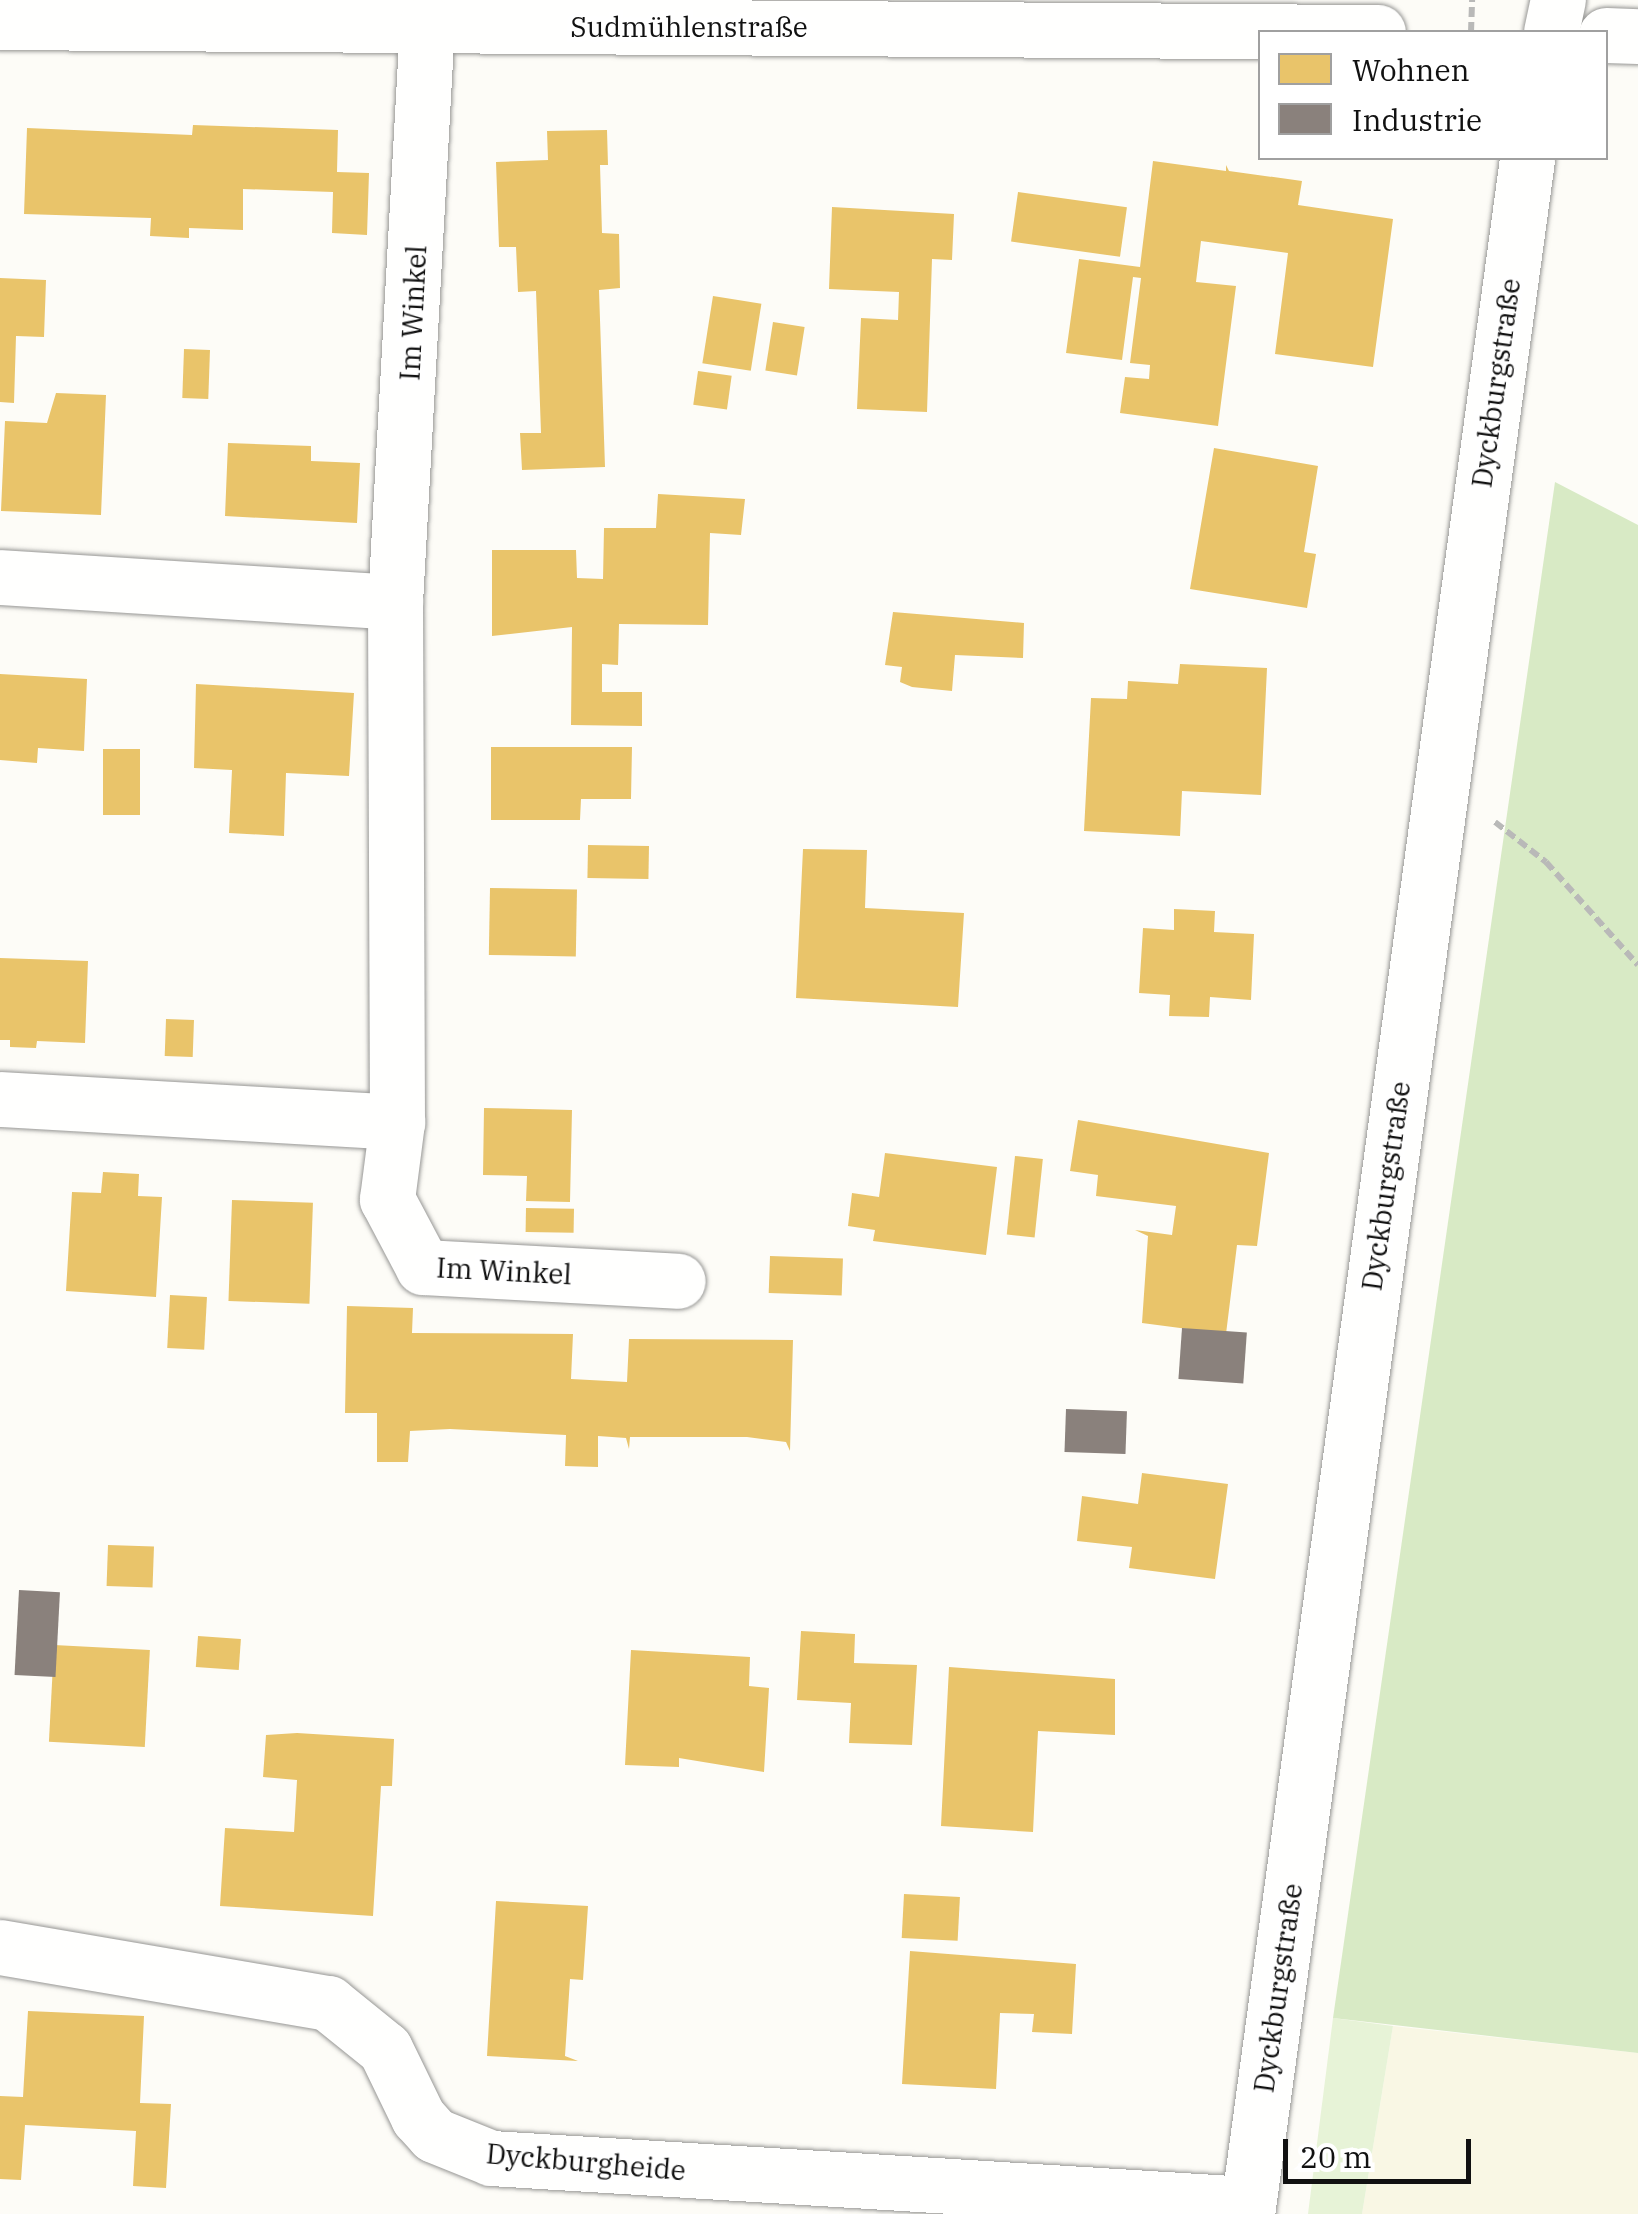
<!DOCTYPE html>
<meta charset="utf-8">
<style>
body{margin:0}
#map{position:relative;width:1638px;height:2214px;overflow:hidden;background:#fdfcf7;font-family:"IBM Plex Serif",serif}
div>[style]{position:absolute}
[style*='--x']{left:calc(var(--x)*1px);top:calc(var(--y)*1px);width:calc(var(--w)*1px);rotate:calc(var(--a)*1deg)}
.farmland>*{inset:0;background:#f9f7e4}
.green>*{inset:0;background:#e7f3d7}
.forest>*{inset:0;background:#d8eac5}
.homes>*{inset:0;background:#e9c46a;transform-origin:0 0}
.industry>*{inset:0;background:#8a817c;transform-origin:0 0}
.path>*{height:6px;margin-top:-3px;transform-origin:0;background:repeating-linear-gradient(90deg,#b9b9b8 0 10px,transparent 0 15px)}
.roads{filter:drop-shadow(0 0 2px #979795) drop-shadow(0 0 2px #979795)}
.minor>*{height:55px;margin:-27.5px;padding:0 27.5px;transform-origin:27.5px;border-radius:27.5px;background:#fffffe}
span{translate:-50% -50%;white-space:nowrap;text-align:center;line-height:1.15;-webkit-text-stroke:10px #fff;paint-order:stroke}
.street-label{font-size:28px;color:#111}
.legend{position:absolute;left:1258px;top:30px;width:350px;height:130px;box-sizing:border-box;background:#fff;border:2px solid #a0a0a0;margin:0;padding:12px 18px;list-style:none;font-size:30px;color:#111}
.legend li{display:flex;align-items:center;gap:20px;height:50px}
.legend b{width:50px;border:2px solid #a0a0a0}
.scale{position:absolute;left:1283px;top:2139px;width:188px;height:45px;box-sizing:border-box;border:5px solid #111;border-top:0;padding-left:12px;font-size:30px;line-height:35px;white-space:nowrap;color:#111;-webkit-text-stroke:8px #fff;paint-order:stroke}
</style>
<div id="map">
<div class="farmland">
<i style="clip-path:polygon(1393px 2026px,1638px 2053px,1638px 2214px,1362px 2214px)"></i>
</div>
<div class="green">
<i style="clip-path:polygon(1333px 2018px,1393px 2026px,1362px 2214px,1308px 2214px)"></i>
</div>
<div class="forest">
<i style="clip-path:polygon(1555px 482px,1638px 525px,1638px 2053px,1333px 2018px)"></i>
</div>
<div class="homes">
<i style="clip-path:polygon(193px 125px,338px 130px,337px 172px,369px 173px,367px 235px,332px 233px,333px 192px,243px 189px,243px 230px,189px 228px,189px 238px,150px 236px,151px 218px,24px 214px,27px 128px,192px 135px)"></i>
<i style="clip-path:polygon(607px 130px,608px 165px,600px 165px,602px 233px,619px 234px,620px 288px,599px 290px,605px 467px,522px 470px,520px 433px,541px 433px,536px 291px,518px 292px,516px 247px,499px 247px,496px 162px,548px 160px,547px 131px)"></i>
<i style="clip-path:polygon(1153px 161px,1226px 171px,1226px 165px,1229px 171px,1302px 181px,1298px 205px,1393px 219px,1373px 367px,1275px 354px,1288px 253px,1201px 241px,1196px 282px,1236px 286px,1218px 426px,1120px 413px,1125px 377px,1149px 379px,1150px 365px,1130px 363px,1141px 278px,1133px 277px,1122px 360px,1066px 353px,1079px 259px,1140px 267px)"></i>
<i style="left:1018px;top:192px;width:110px;height:50px;rotate:8deg"></i>
<i style="clip-path:polygon(832px 207px,954px 214px,952px 260px,932px 259px,927px 412px,857px 409px,861px 318px,898px 320px,899px 292px,829px 289px)"></i>
<i style="clip-path:polygon(0 278px,46px 280px,44px 337px,16px 336px,14px 403px,0 402px)"></i>
<i style="left:713px;top:296px;width:49px;height:68px;rotate:9deg"></i>
<i style="left:773px;top:322px;width:32px;height:49px;rotate:9deg"></i>
<i style="left:184px;top:349px;width:26px;height:49px;rotate:2deg"></i>
<i style="left:698px;top:371px;width:34px;height:34px;rotate:8deg"></i>
<i style="clip-path:polygon(56px 393px,106px 395px,101px 515px,1px 511px,5px 421px,47px 423px)"></i>
<i style="clip-path:polygon(228px 443px,311px 446px,311px 461px,360px 463px,357px 523px,225px 516px)"></i>
<i style="clip-path:polygon(1214px 448px,1318px 466px,1304px 552px,1316px 554px,1307px 608px,1190px 589px)"></i>
<i style="clip-path:polygon(658px 494px,745px 499px,741px 535px,710px 533px,708px 625px,619px 624px,618px 665px,602px 664px,602px 692px,642px 692px,642px 726px,571px 725px,572px 627px,492px 636px,492px 550px,576px 550px,577px 578px,603px 579px,604px 528px,656px 528px)"></i>
<i style="clip-path:polygon(893px 612px,1024px 623px,1023px 658px,955px 655px,952px 691px,912px 687px,900px 682px,902px 667px,885px 665px)"></i>
<i style="clip-path:polygon(1180px 664px,1267px 668px,1261px 795px,1182px 791px,1180px 836px,1084px 831px,1091px 698px,1127px 699px,1128px 681px,1178px 684px)"></i>
<i style="clip-path:polygon(0 674px,87px 679px,84px 751px,38px 748px,37px 763px,0 760px)"></i>
<i style="clip-path:polygon(196px 684px,354px 693px,349px 776px,286px 773px,284px 836px,229px 833px,232px 770px,194px 768px)"></i>
<i style="clip-path:polygon(491px 747px,632px 747px,631px 799px,581px 799px,580px 820px,491px 820px)"></i>
<i style="left:103px;top:749px;width:37px;height:66px"></i>
<i style="left:588px;top:845px;width:61px;height:33px;rotate:1deg"></i>
<i style="clip-path:polygon(803px 849px,867px 850px,865px 908px,964px 913px,958px 1007px,796px 998px)"></i>
<i style="left:490px;top:888px;width:87px;height:67px;rotate:1deg"></i>
<i style="clip-path:polygon(1174px 909px,1215px 911px,1214px 932px,1254px 934px,1251px 1000px,1210px 997px,1209px 1017px,1169px 1016px,1170px 995px,1139px 993px,1143px 928px,1174px 930px)"></i>
<i style="clip-path:polygon(0 958px,88px 961px,85px 1043px,37px 1041px,36px 1048px,10px 1047px,10px 1040px,0 1040px)"></i>
<i style="left:166px;top:1019px;width:28px;height:37px;rotate:2deg"></i>
<i style="clip-path:polygon(484px 1108px,572px 1110px,570px 1202px,526px 1201px,527px 1176px,483px 1175px)"></i>
<i style="clip-path:polygon(1078px 1120px,1269px 1153px,1257px 1246px,1237px 1245px,1226px 1334px,1142px 1323px,1148px 1236px,1135px 1230px,1172px 1235px,1176px 1206px,1096px 1196px,1098px 1175px,1070px 1171px)"></i>
<i style="clip-path:polygon(885px 1153px,997px 1167px,986px 1255px,873px 1241px,875px 1230px,848px 1226px,852px 1193px,879px 1197px)"></i>
<i style="left:1015px;top:1156px;width:28px;height:79px;rotate:6deg"></i>
<i style="clip-path:polygon(103px 1172px,139px 1174px,138px 1196px,162px 1197px,156px 1297px,66px 1291px,72px 1192px,101px 1193px)"></i>
<i style="left:232px;top:1200px;width:81px;height:101px;rotate:2deg"></i>
<i style="left:526px;top:1208px;width:48px;height:24px;rotate:1deg"></i>
<i style="left:770px;top:1256px;width:73px;height:37px;rotate:2deg"></i>
<i style="left:170px;top:1295px;width:37px;height:53px;rotate:3deg"></i>
<i style="clip-path:polygon(347px 1306px,413px 1308px,412px 1333px,573px 1334px,571px 1379px,627px 1382px,629px 1339px,793px 1340px,790px 1451px,786px 1442px,747px 1437px,630px 1437px,629px 1449px,626px 1438px,598px 1436px,598px 1467px,565px 1466px,566px 1435px,450px 1429px,410px 1431px,408px 1462px,377px 1462px,377px 1413px,345px 1413px)"></i>
<i style="clip-path:polygon(1142px 1473px,1228px 1484px,1215px 1579px,1129px 1568px,1132px 1547px,1077px 1541px,1082px 1496px,1138px 1504px)"></i>
<i style="left:108px;top:1545px;width:46px;height:41px;rotate:2deg"></i>
<i style="clip-path:polygon(801px 1631px,855px 1634px,854px 1663px,917px 1665px,912px 1745px,849px 1743px,851px 1703px,797px 1700px)"></i>
<i style="left:198px;top:1636px;width:43px;height:31px;rotate:4deg"></i>
<i style="left:54px;top:1645px;width:96px;height:97px;rotate:3deg"></i>
<i style="clip-path:polygon(631px 1650px,750px 1657px,749px 1686px,769px 1688px,764px 1772px,679px 1758px,679px 1767px,625px 1765px)"></i>
<i style="clip-path:polygon(949px 1667px,1115px 1679px,1115px 1735px,1038px 1731px,1033px 1832px,941px 1826px)"></i>
<i style="clip-path:polygon(297px 1733px,394px 1739px,392px 1786px,381px 1786px,373px 1916px,220px 1906px,225px 1828px,294px 1832px,297px 1780px,263px 1777px,266px 1735px)"></i>
<i style="left:904px;top:1894px;width:56px;height:44px;rotate:3deg"></i>
<i style="clip-path:polygon(496px 1901px,588px 1906px,583px 1980px,570px 1979px,565px 2056px,578px 2061px,487px 2056px)"></i>
<i style="clip-path:polygon(910px 1951px,1076px 1964px,1072px 2034px,1032px 2032px,1034px 2014px,1000px 2013px,996px 2089px,902px 2084px)"></i>
<i style="clip-path:polygon(28px 2011px,144px 2016px,140px 2103px,171px 2104px,166px 2188px,133px 2186px,136px 2131px,25px 2125px,21px 2180px,0 2179px,0 2096px,23px 2097px)"></i>
</div>
<div class="industry">
<i style="left:1182px;top:1328px;width:65px;height:51px;rotate:4deg"></i>
<i style="left:1066px;top:1409px;width:61px;height:43px;rotate:2deg"></i>
<i style="left:19px;top:1590px;width:41px;height:85px;rotate:3deg"></i>
</div>
<div class="path">
<i style="--x:1471;--y:32;--w:32;--a:-88"></i>
<i style="--x:1495;--y:822;--w:65;--a:38.1"></i>
<i style="--x:1546;--y:862;--w:138;--a:48.2"></i>
</div>
<div class="roads">
<div class="minor">
<i style="--x:0;--y:22;--w:1378;--a:0.42"></i>
<i style="--x:1551;--y:32;--w:33;--a:-78"></i>
<i style="--x:1606;--y:35;--w:32;--a:2"></i>
<i style="--x:0;--y:577;--w:396;--a:3.6"></i>
<i style="--x:0;--y:1099;--w:398;--a:3.3"></i>
<i style="--x:397;--y:1122;--w:520;--a:-90.22"></i>
<i style="--x:395;--y:602;--w:579;--a:-86.83"></i>
<i style="--x:397;--y:1122;--w:78;--a:97.4"></i>
<i style="--x:387;--y:1199;--w:77;--a:62.1"></i>
<i style="--x:423;--y:1267;--w:255;--a:3.1"></i>
<i style="--x:0;--y:1947;--w:333;--a:9.7"></i>
<i style="--x:328;--y:2003;--w:73;--a:38.9"></i>
<i style="--x:385;--y:2049;--w:76;--a:64.1"></i>
<i style="--x:418;--y:2117;--w:24;--a:48"></i>
<i style="--x:434;--y:2135;--w:61;--a:22"></i>
<i style="--x:491;--y:2158;--w:758;--a:3.48"></i>
<i style="--x:1247;--y:2214;--w:2075;--a:-82.24"></i>
</div>
</div>
<div class="street-label">
<span style="left:689px;top:27px">Sudmühlenstraße</span>
<span style="left:413px;top:313px;rotate:-87deg">Im Winkel</span>
<span style="left:1496px;top:383px;rotate:-82deg">Dyckburgstraße</span>
<span style="left:1386px;top:1186px;rotate:-82deg">Dyckburgstraße</span>
<span style="left:504px;top:1271px;rotate:3deg">Im Winkel</span>
<span style="left:1278px;top:1988px;rotate:-82deg">Dyckburgstraße</span>
<span style="left:586px;top:2162px;rotate:5deg">Dyckburgheide</span>
</div>
<ul class="legend">
<li><b style="height:28px;background:#e9c46a"></b>Wohnen</li>
<li><b style="height:28px;background:#8a817c"></b>Industrie</li>
</ul>
<div class="scale">20 m</div>
</div>
